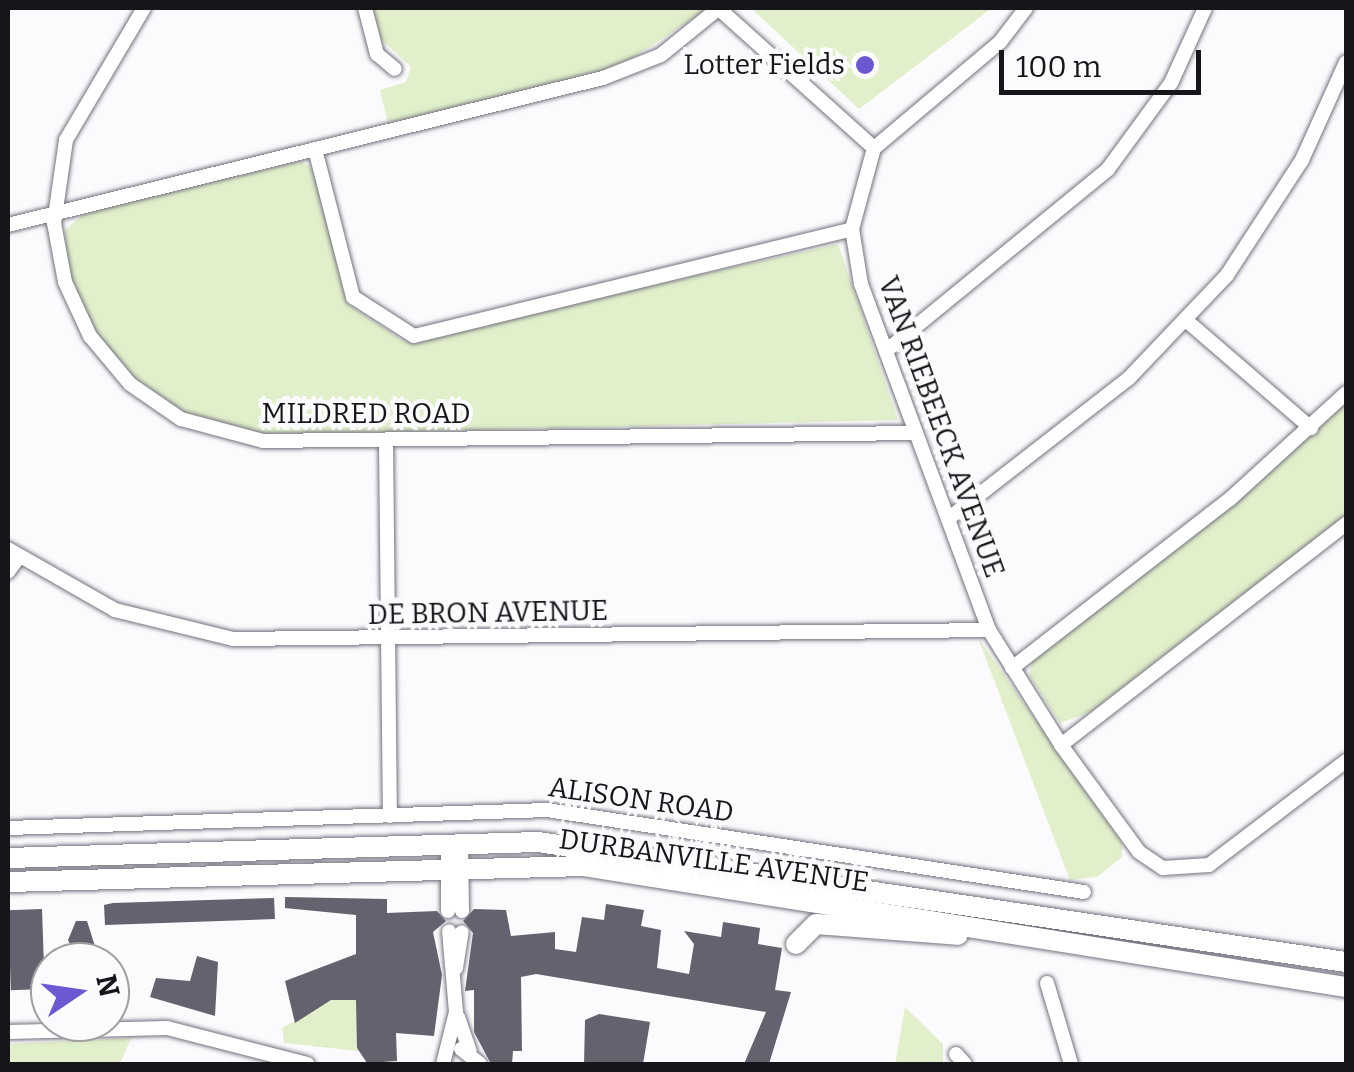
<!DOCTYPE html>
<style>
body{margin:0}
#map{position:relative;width:1354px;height:1072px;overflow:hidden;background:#fbfbfd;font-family:Bitter,serif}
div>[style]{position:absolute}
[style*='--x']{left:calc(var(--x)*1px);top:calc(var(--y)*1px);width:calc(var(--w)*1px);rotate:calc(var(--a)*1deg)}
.green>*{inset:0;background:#e1efca}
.building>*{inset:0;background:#63626e;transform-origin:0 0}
.roads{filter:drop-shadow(0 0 2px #73717e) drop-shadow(0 0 2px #73717e)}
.minor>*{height:14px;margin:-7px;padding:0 7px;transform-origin:7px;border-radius:7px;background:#fff}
.primary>*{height:20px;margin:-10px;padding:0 10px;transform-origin:10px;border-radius:10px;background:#fff}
.dots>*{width:28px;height:28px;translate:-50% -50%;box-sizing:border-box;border:5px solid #fbfbfd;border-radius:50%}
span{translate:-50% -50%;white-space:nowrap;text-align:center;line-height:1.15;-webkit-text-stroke:8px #fbfbfd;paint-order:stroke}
.poi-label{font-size:28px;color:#15151a}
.right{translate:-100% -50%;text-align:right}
.street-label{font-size:28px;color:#15151a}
.frame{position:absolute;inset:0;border:10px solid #15151a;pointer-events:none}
.north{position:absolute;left:30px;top:942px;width:100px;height:100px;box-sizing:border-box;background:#fbfbfd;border:2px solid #9f9fa2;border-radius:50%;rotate:77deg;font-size:28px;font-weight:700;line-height:40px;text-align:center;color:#15151a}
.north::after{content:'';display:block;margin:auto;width:35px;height:45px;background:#6c59d2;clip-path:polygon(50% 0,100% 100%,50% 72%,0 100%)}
.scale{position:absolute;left:999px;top:50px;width:202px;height:45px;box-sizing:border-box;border:5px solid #15151a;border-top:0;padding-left:12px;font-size:30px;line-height:35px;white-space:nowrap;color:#15151a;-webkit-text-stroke:8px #fbfbfd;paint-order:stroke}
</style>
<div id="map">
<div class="green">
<i style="clip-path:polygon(372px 8px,709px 8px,619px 67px,388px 124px,380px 90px,406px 82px,411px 67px,382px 40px)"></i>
<i style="clip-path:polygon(751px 8px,992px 8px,859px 109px)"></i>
<i style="clip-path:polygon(302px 161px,314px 171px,349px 305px,403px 341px,838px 244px,898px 420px,268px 435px,180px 411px,129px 374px,91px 325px,67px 268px,65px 230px,86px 212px)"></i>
<i style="clip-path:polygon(1346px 401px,1346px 515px,1090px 712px,1060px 723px,1029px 675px,1032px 660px,1227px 510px)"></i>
<i style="clip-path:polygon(978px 638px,1122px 843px,1122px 857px,1097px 877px,1070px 880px)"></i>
<i style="clip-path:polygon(331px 1000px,357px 1000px,358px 1051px,284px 1043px,282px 1028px)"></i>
<i style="clip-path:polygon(905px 1007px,943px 1044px,943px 1064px,895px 1064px)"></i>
<i style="clip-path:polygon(131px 1038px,120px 1064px,8px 1064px,8px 1044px)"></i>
</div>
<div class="building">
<i style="clip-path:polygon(285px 897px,387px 899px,387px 913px,437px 911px,446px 921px,433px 932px,442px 975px,434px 1036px,396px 1033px,397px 1061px,367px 1063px,357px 1048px,356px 1000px,331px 1000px,295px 1023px,285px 981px,356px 954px,356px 915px,285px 908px)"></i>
<i style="clip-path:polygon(274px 898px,275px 919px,105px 925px,104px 905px,113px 903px)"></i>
<i style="clip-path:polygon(606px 904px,644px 910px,641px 926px,661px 930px,657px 968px,689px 974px,694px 944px,684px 931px,721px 937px,723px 922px,760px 928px,758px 944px,782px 948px,775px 990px,791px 992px,769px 1064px,744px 1064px,766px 1012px,536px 974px,521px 977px,522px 1051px,513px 1051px,512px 1064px,491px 1064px,474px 1032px,474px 990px,465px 991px,473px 933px,463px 921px,474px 909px,506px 910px,511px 936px,555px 932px,555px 949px,576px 952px,582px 917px,604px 920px)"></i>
<i style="left:42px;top:909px;width:80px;height:34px;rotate:88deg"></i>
<i style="clip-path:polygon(76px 921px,87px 921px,100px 962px,79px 962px,68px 940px)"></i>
<i style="clip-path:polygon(197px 956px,218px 962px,215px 1016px,150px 997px,156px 978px,190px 981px)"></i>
<i style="clip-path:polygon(599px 1014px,650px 1022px,643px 1064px,584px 1064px,585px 1020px)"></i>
</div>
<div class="roads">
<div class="minor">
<i style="--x:144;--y:8;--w:153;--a:120.6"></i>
<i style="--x:66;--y:140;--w:84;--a:98.2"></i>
<i style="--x:54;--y:223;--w:60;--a:79.4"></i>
<i style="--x:65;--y:282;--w:60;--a:65.2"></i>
<i style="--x:90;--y:336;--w:62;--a:50.2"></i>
<i style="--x:130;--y:384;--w:62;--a:34.5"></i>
<i style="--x:181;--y:419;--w:85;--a:15"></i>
<i style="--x:263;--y:441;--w:653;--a:-0.7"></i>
<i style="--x:365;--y:8;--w:48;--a:75.4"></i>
<i style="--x:377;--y:54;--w:23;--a:40"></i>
<i style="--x:718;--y:8;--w:210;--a:41.9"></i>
<i style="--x:1026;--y:8;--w:43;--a:127.4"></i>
<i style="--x:1000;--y:42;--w:165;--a:139.9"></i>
<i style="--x:874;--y:148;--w:84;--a:105.2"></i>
<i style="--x:852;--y:229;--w:56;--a:80.7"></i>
<i style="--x:861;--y:284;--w:369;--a:69.7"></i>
<i style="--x:989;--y:630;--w:136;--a:57.9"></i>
<i style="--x:1061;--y:745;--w:132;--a:53.9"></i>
<i style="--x:1139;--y:852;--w:29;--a:34"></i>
<i style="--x:1163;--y:868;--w:46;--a:-3.7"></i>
<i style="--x:1209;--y:865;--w:172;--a:-37.2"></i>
<i style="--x:315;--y:149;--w:153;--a:75.6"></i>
<i style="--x:353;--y:297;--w:72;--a:32.6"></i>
<i style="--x:414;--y:336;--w:451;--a:-13.7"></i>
<i style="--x:8;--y:225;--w:613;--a:-13.88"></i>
<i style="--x:603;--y:78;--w:62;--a:-21.6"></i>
<i style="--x:661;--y:55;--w:75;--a:-39"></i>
<i style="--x:1187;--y:321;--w:164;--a:40.8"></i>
<i style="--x:886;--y:351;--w:287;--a:-39.3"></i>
<i style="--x:1108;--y:169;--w:107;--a:-53.8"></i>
<i style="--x:1171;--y:83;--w:82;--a:-65.6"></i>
<i style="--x:386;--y:441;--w:375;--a:89.4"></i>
<i style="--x:948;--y:519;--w:229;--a:-37.9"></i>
<i style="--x:1129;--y:378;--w:142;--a:-46.4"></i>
<i style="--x:1227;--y:275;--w:137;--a:-56.9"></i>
<i style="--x:1302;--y:160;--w:107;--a:-65.8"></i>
<i style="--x:8;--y:549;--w:123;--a:29.7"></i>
<i style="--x:115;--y:610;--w:122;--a:13.8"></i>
<i style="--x:233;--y:639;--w:756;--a:-0.68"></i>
<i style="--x:8;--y:572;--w:17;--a:-54"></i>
<i style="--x:1012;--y:668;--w:276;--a:-37.8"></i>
<i style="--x:1230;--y:499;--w:157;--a:-42.4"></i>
<i style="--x:1061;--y:745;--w:361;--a:-37.8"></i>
<i style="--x:8;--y:828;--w:539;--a:-1.91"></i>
<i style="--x:547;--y:810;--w:543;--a:8.68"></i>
<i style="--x:461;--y:841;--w:70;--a:89.2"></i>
<i style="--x:448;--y:842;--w:69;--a:90"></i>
<i style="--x:456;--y:968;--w:36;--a:-81"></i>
<i style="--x:1047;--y:983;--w:84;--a:73.5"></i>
<i style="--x:458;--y:1017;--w:36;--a:71"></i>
<i style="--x:8;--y:1032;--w:159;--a:-1.4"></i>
<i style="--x:167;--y:1028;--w:145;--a:14.4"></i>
<i style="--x:461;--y:1049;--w:24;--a:38"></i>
<i style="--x:956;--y:1054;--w:13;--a:48"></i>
<i style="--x:443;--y:1064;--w:54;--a:-76"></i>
<i style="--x:456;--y:1012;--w:81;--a:-94.9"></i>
</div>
<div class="primary">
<i style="--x:8;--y:858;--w:530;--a:-1.73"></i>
<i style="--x:538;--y:842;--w:817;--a:8.45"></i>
<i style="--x:8;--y:882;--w:576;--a:-1.59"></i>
<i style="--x:584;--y:866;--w:772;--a:9.02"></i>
<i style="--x:796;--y:944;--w:28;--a:-45"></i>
<i style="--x:816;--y:924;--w:142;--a:4.4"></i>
</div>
</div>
<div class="dots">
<i style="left:865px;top:65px;background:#6c59d2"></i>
</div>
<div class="poi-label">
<span class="right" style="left:845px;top:65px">Lotter Fields</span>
</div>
<div class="street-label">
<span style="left:366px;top:414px">MILDRED ROAD</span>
<span style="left:941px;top:427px;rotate:70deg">VAN RIEBEECK AVENUE</span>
<span style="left:488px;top:613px;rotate:-1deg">DE BRON AVENUE</span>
<span style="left:641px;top:800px;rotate:8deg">ALISON ROAD</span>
<span style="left:714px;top:861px;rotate:8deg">DURBANVILLE AVENUE</span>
</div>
<div class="frame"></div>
<div class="north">N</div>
<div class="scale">100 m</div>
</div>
